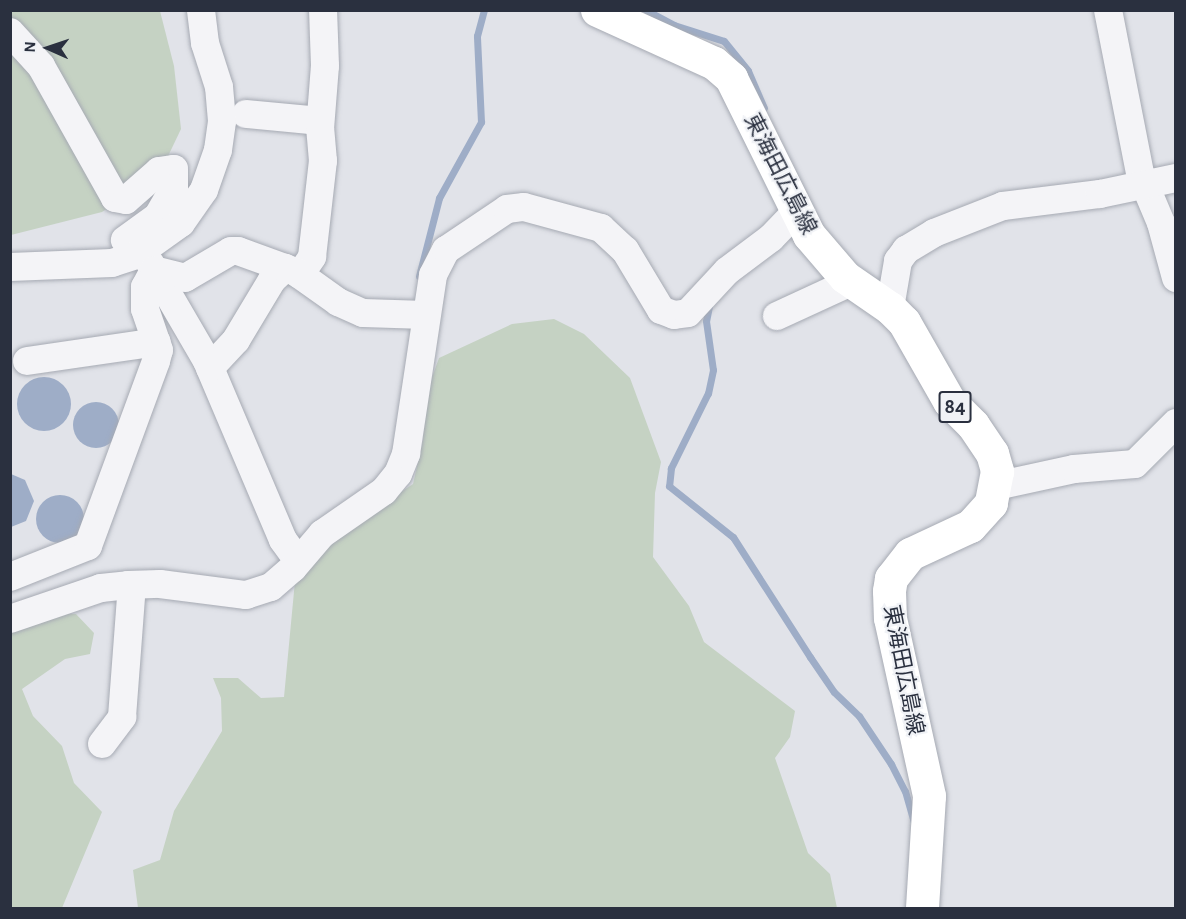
<!DOCTYPE html>
<meta charset="utf-8">
<style>
body{margin:0}
#map{position:relative;width:1186px;height:919px;overflow:hidden;background:#e1e3e9;font-family:"Alegreya Sans","Noto Sans JP",sans-serif}
div>[style]{position:absolute}
[style*='--x']{left:calc(var(--x)*1px);top:calc(var(--y)*1px);width:calc(var(--w)*1px);rotate:calc(var(--a)*1deg)}
.green>*{inset:0;background:#c5d2c3}
.water>*{inset:0;background:#9eadc7}
.round{border-radius:50%}
.stream>*{height:7px;margin:-3.5px;padding:0 3.5px;transform-origin:3.5px;border-radius:3.5px;background:#9eadc7}
.roads{filter:drop-shadow(0 0 2px #a6aab3) drop-shadow(0 0 2px #a6aab3)}
.minor>*{height:28px;margin:-14px;padding:0 14px;transform-origin:14px;border-radius:14px;background:#f4f4f7}
.major>*{height:33px;margin:-16.5px;padding:0 16.5px;transform-origin:16.5px;border-radius:16.5px;background:#fff}
span{translate:-50% -50%;white-space:nowrap;text-align:center;line-height:1.15;-webkit-text-stroke:4.5px #f0f2f6;paint-order:stroke}
.shield-label span{padding:2px 4px;background:#f0f2f6;border:2px solid;border-radius:4px;-webkit-text-stroke-width:0}
.shield-label{font-size:21px;color:#2a303f;font-weight:700}
.street-label{font-size:22px;color:#2a303f}
.frame{position:absolute;inset:0;border:12px solid #2a303f;pointer-events:none}
.north{position:absolute;left:18px;top:18px;width:60px;height:60px;-webkit-text-stroke:4px #f0f2f6;paint-order:stroke;rotate:273deg;font-size:16px;font-weight:700;line-height:24px;text-align:center;color:#2a303f}
.north::after{content:'';display:block;margin:auto;width:21px;height:27px;background:#2a303f;clip-path:polygon(50% 0,100% 100%,50% 72%,0 100%)}
</style>
<div id="map">
<div class="green">
<i style="clip-path:polygon(10px 11px,160px 11px,174px 66px,181px 129px,160px 173px,102px 212px,11px 235px)"></i>
<i style="clip-path:polygon(554px 319px,584px 334px,630px 378px,661px 462px,655px 493px,653px 557px,689px 606px,704px 642px,795px 711px,790px 737px,775px 758px,808px 853px,830px 874px,837px 908px,138px 908px,133px 870px,160px 860px,174px 811px,222px 731px,221px 698px,213px 678px,238px 678px,261px 698px,284px 697px,295px 581px,325px 542px,413px 484px,423px 440px,425px 397px,439px 358px,512px 324px)"></i>
<i style="clip-path:polygon(56px 613px,76px 614px,94px 633px,90px 654px,65px 659px,22px 689px,33px 716px,62px 746px,74px 783px,102px 812px,62px 908px,11px 908px,10px 618px)"></i>
</div>
<div class="water">
<i class="round" style="left:17px;top:377px;width:54px;height:54px"></i>
<i class="round" style="left:73px;top:402px;width:46px;height:46px"></i>
<i style="clip-path:polygon(11px 474px,25px 480px,34px 501px,26px 521px,11px 527px)"></i>
<i class="round" style="left:36px;top:495px;width:48px;height:48px"></i>
</div>
<div class="stream">
<i style="--x:646;--y:10;--w:32;--a:28"></i>
<i style="--x:674;--y:25;--w:52;--a:17.7"></i>
<i style="--x:724;--y:41;--w:38;--a:51"></i>
<i style="--x:748;--y:71;--w:40;--a:66.6"></i>
<i style="--x:419;--y:276;--w:81;--a:-75.6"></i>
<i style="--x:439;--y:198;--w:87;--a:-61.1"></i>
<i style="--x:481;--y:122;--w:86;--a:-92.7"></i>
<i style="--x:477;--y:36;--w:27;--a:-75"></i>
<i style="--x:709;--y:306;--w:15;--a:101"></i>
<i style="--x:706;--y:321;--w:49;--a:81.9"></i>
<i style="--x:713;--y:370;--w:24;--a:102"></i>
<i style="--x:708;--y:393;--w:84;--a:116.3"></i>
<i style="--x:671;--y:468;--w:18;--a:96"></i>
<i style="--x:669;--y:486;--w:82;--a:38.6"></i>
<i style="--x:733;--y:537;--w:143;--a:57.3"></i>
<i style="--x:810;--y:657;--w:42;--a:55.6"></i>
<i style="--x:834;--y:692;--w:35;--a:44"></i>
<i style="--x:859;--y:716;--w:58;--a:56.3"></i>
<i style="--x:891;--y:764;--w:30;--a:63"></i>
<i style="--x:905;--y:791;--w:33;--a:74"></i>
</div>
<div class="roads">
<div class="minor">
<i style="--x:1108;--y:10;--w:166;--a:78.9"></i>
<i style="--x:1140;--y:173;--w:54;--a:67.2"></i>
<i style="--x:1161;--y:223;--w:57;--a:74.7"></i>
<i style="--x:10;--y:32;--w:46;--a:47.6"></i>
<i style="--x:41;--y:66;--w:151;--a:60.7"></i>
<i style="--x:115;--y:198;--w:11;--a:10"></i>
<i style="--x:126;--y:200;--w:44;--a:-41.3"></i>
<i style="--x:159;--y:171;--w:15;--a:-8"></i>
<i style="--x:174;--y:169;--w:19;--a:90"></i>
<i style="--x:174;--y:188;--w:32;--a:120"></i>
<i style="--x:158;--y:216;--w:41;--a:144"></i>
<i style="--x:246;--y:114;--w:74;--a:5.4"></i>
<i style="--x:150;--y:263;--w:113;--a:59.8"></i>
<i style="--x:207;--y:361;--w:194;--a:67"></i>
<i style="--x:283;--y:540;--w:26;--a:54"></i>
<i style="--x:10;--y:267;--w:102;--a:-2.2"></i>
<i style="--x:112;--y:263;--w:25;--a:-18"></i>
<i style="--x:136;--y:255;--w:55;--a:-35.4"></i>
<i style="--x:181;--y:223;--w:40;--a:-55.1"></i>
<i style="--x:204;--y:190;--w:42;--a:-70.7"></i>
<i style="--x:218;--y:150;--w:29;--a:-82"></i>
<i style="--x:222;--y:121;--w:34;--a:-95"></i>
<i style="--x:219;--y:87;--w:46;--a:-107.7"></i>
<i style="--x:205;--y:43;--w:33;--a:-97"></i>
<i style="--x:300;--y:275;--w:22;--a:-56"></i>
<i style="--x:312;--y:257;--w:97;--a:-83.5"></i>
<i style="--x:323;--y:161;--w:32;--a:-95"></i>
<i style="--x:320;--y:129;--w:63;--a:-85.5"></i>
<i style="--x:325;--y:66;--w:56;--a:-92"></i>
<i style="--x:890;--y:308;--w:48;--a:-80.3"></i>
<i style="--x:898;--y:261;--w:14;--a:-54"></i>
<i style="--x:906;--y:250;--w:33;--a:-31"></i>
<i style="--x:934;--y:233;--w:74;--a:-21.4"></i>
<i style="--x:1003;--y:206;--w:98;--a:-7.1"></i>
<i style="--x:1100;--y:194;--w:78;--a:-11.9"></i>
<i style="--x:777;--y:316;--w:81;--a:-24.7"></i>
<i style="--x:27;--y:361;--w:131;--a:-8.3"></i>
<i style="--x:210;--y:368;--w:38;--a:-47"></i>
<i style="--x:236;--y:340;--w:70;--a:-59"></i>
<i style="--x:272;--y:280;--w:18;--a:-43"></i>
<i style="--x:996;--y:486;--w:80;--a:-12.3"></i>
<i style="--x:1074;--y:469;--w:61;--a:-4.7"></i>
<i style="--x:1135;--y:464;--w:58;--a:-45"></i>
<i style="--x:10;--y:577;--w:84;--a:-21.7"></i>
<i style="--x:88;--y:546;--w:197;--a:-69.8"></i>
<i style="--x:156;--y:361;--w:11;--a:-75"></i>
<i style="--x:159;--y:350;--w:43;--a:-108.9"></i>
<i style="--x:145;--y:309;--w:22;--a:-90"></i>
<i style="--x:145;--y:287;--w:19;--a:-62"></i>
<i style="--x:154;--y:270;--w:32;--a:14"></i>
<i style="--x:185;--y:278;--w:53;--a:-30.4"></i>
<i style="--x:231;--y:251;--w:7;--a:0"></i>
<i style="--x:238;--y:251;--w:62;--a:19.9"></i>
<i style="--x:296;--y:272;--w:52;--a:35.5"></i>
<i style="--x:338;--y:302;--w:27;--a:24"></i>
<i style="--x:363;--y:313;--w:63;--a:1.8"></i>
<i style="--x:10;--y:619;--w:96;--a:-18.8"></i>
<i style="--x:101;--y:588;--w:27;--a:-6"></i>
<i style="--x:128;--y:585;--w:32;--a:-2"></i>
<i style="--x:160;--y:584;--w:87;--a:7.3"></i>
<i style="--x:246;--y:595;--w:26;--a:-18"></i>
<i style="--x:271;--y:587;--w:29;--a:-41"></i>
<i style="--x:293;--y:568;--w:45;--a:-49.5"></i>
<i style="--x:322;--y:534;--w:75;--a:-34.7"></i>
<i style="--x:384;--y:491;--w:22;--a:-51"></i>
<i style="--x:398;--y:474;--w:22;--a:-68"></i>
<i style="--x:406;--y:454;--w:181;--a:-81.4"></i>
<i style="--x:433;--y:275;--w:28;--a:-63"></i>
<i style="--x:446;--y:250;--w:73;--a:-33.9"></i>
<i style="--x:507;--y:209;--w:17;--a:-7"></i>
<i style="--x:524;--y:207;--w:80;--a:15.3"></i>
<i style="--x:601;--y:228;--w:33;--a:43"></i>
<i style="--x:625;--y:250;--w:70;--a:59"></i>
<i style="--x:661;--y:310;--w:14;--a:21"></i>
<i style="--x:674;--y:315;--w:14;--a:-8"></i>
<i style="--x:688;--y:313;--w:57;--a:-47.1"></i>
<i style="--x:727;--y:271;--w:55;--a:-36.9"></i>
<i style="--x:771;--y:238;--w:35;--a:-46"></i>
<i style="--x:102;--y:744;--w:34;--a:-53"></i>
<i style="--x:122;--y:717;--w:132;--a:-85.7"></i>
</div>
<div class="major">
<i style="--x:597;--y:10;--w:128;--a:24.4"></i>
<i style="--x:714;--y:63;--w:23;--a:41"></i>
<i style="--x:731;--y:78;--w:175;--a:63.6"></i>
<i style="--x:809;--y:235;--w:55;--a:49.4"></i>
<i style="--x:845;--y:277;--w:55;--a:34.6"></i>
<i style="--x:890;--y:308;--w:20;--a:45"></i>
<i style="--x:904;--y:322;--w:91;--a:60.3"></i>
<i style="--x:949;--y:401;--w:34;--a:45"></i>
<i style="--x:973;--y:425;--w:34;--a:56"></i>
<i style="--x:992;--y:453;--w:19;--a:74"></i>
<i style="--x:997;--y:471;--w:33;--a:101"></i>
<i style="--x:991;--y:503;--w:31;--a:132"></i>
<i style="--x:970;--y:526;--w:66;--a:155"></i>
<i style="--x:910;--y:554;--w:31;--a:128"></i>
<i style="--x:891;--y:578;--w:13;--a:99"></i>
<i style="--x:889;--y:591;--w:27;--a:88"></i>
<i style="--x:890;--y:618;--w:182;--a:77.6"></i>
<i style="--x:929;--y:796;--w:112;--a:93.6"></i>
</div>
</div>
<div class="shield-label">
<span style="left:955px;top:407px">84</span>
</div>
<div class="street-label">
<span style="left:780px;top:174px;rotate:63deg">東海田広島線</span>
<span style="left:903px;top:670px;rotate:79deg">東海田広島線</span>
</div>
<div class="frame"></div>
<div class="north">N</div>
</div>
